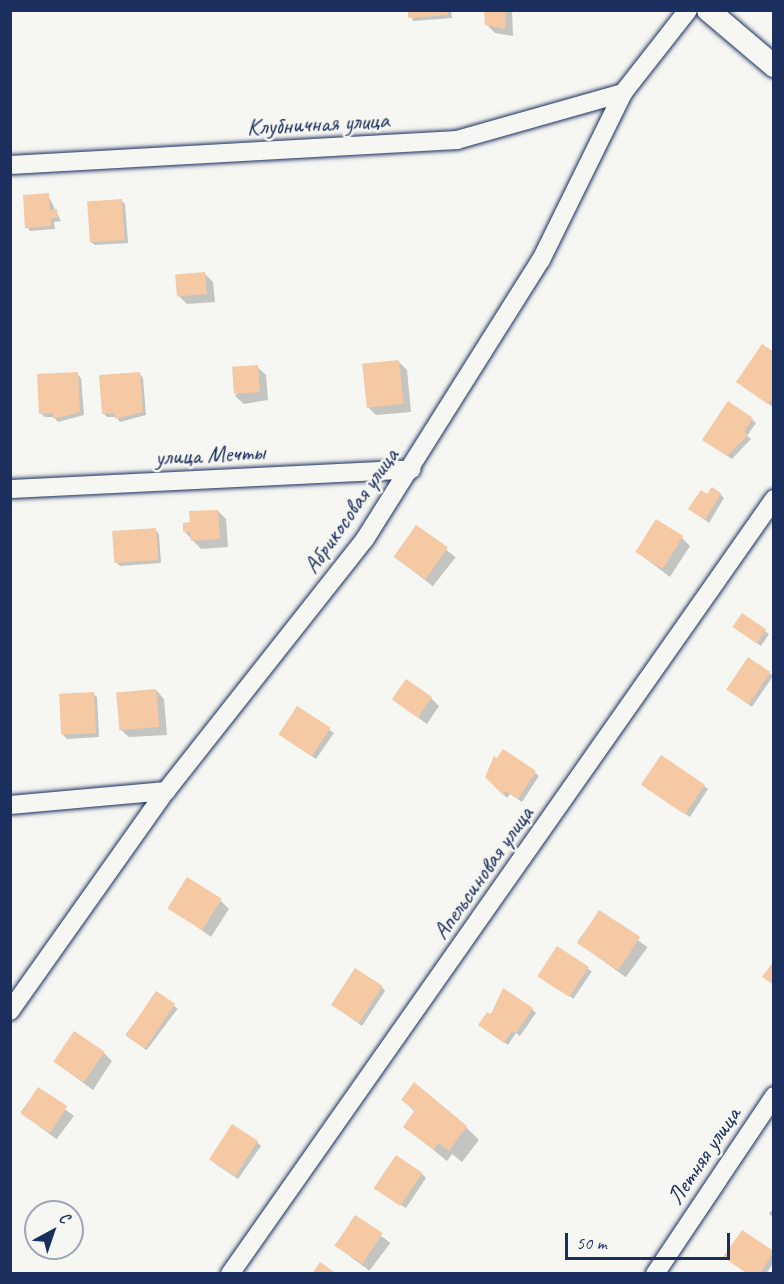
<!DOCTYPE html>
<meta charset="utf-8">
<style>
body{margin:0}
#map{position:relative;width:784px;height:1284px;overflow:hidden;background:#f6f6f2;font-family:Caveat,sans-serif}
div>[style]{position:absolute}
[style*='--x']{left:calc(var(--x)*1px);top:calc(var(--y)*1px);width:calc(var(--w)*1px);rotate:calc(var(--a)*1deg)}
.shadow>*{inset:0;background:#0003;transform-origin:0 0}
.building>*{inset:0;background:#f5c9a4;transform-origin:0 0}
.roads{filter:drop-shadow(0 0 2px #1b2f5e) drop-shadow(0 0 2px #1b2f5e)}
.minor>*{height:18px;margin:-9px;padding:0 9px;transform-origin:9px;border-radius:9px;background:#f6f6f2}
.tertiary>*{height:22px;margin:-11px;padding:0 11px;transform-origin:11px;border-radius:11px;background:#f6f6f2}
span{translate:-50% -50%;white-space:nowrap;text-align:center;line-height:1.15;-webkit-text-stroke:5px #f6f6f2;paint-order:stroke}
.street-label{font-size:24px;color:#1b2f5e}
.frame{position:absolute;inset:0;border:12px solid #1b2f5e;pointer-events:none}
.north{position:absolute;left:24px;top:1200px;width:60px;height:60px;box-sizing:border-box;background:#f6f6f2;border:2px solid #9ea6b7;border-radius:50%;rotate:40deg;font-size:16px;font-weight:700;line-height:24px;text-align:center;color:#1b2f5e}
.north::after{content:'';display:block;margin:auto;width:21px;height:27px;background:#1b2f5e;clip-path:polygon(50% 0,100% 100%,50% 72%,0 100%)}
.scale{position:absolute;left:565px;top:1233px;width:165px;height:27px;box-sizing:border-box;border:3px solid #1b2f5e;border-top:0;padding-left:8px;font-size:18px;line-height:21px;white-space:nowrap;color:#1b2f5e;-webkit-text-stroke:4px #f6f6f2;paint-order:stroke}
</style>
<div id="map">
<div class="shadow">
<i style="clip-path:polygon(409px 10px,451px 10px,452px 18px,413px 21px)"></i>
<i style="clip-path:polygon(485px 10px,512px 10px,513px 36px,495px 33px,486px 24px)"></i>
<i style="clip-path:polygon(48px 195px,61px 221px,54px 222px,55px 229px,30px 231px,27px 227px)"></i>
<i style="clip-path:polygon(121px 200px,125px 204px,128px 243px,95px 245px,91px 242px)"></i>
<i style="clip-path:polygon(205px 274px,213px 282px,215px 302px,187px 304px,179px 296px)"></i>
<i style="clip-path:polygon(774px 354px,774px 405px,773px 407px,742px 386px)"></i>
<i style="clip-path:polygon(399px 362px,407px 370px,411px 412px,376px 415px,368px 407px)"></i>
<i style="clip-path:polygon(257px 367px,266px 375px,268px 400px,244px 404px,235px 396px)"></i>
<i style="clip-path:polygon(77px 374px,81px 378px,84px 415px,58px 422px,54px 417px,45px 417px,41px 413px)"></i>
<i style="clip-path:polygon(140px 374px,143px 378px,146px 415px,120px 422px,116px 417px,107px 417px,103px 413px)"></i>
<i style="clip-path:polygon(752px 419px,756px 423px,747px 436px,751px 439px,732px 459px,708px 443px)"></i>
<i style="clip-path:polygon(720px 494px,724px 498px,709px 523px,694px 512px,708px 496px)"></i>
<i style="clip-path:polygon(218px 511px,226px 519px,228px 547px,201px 549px,185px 532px)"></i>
<i style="left:417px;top:527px;width:49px;height:37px;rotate:38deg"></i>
<i style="clip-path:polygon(155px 530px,159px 534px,161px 563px,120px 566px,116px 562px)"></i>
<i style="clip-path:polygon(682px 538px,690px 546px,670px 577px,637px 552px)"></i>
<i style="clip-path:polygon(743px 615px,769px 634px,761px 646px,739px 631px)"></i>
<i style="clip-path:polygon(769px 673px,773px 676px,752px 707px,728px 689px)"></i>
<i style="clip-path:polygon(156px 690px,164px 699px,167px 735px,129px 737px,120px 729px)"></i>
<i style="clip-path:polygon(93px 694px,97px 697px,99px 737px,67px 739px,63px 735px)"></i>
<i style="clip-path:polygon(431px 698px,439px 706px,427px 724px,394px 700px)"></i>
<i style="clip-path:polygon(298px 708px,334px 733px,316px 759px,284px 738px)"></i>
<i style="clip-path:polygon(535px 773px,539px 776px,522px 802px,510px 794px,507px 798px,486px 777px)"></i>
<i style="clip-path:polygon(644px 785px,704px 786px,708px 789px,690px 817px)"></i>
<i style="clip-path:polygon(221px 901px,229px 909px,211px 937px,169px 907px)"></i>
<i style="left:599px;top:912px;width:60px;height:37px;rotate:36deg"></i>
<i style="left:557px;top:948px;width:42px;height:33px;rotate:34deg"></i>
<i style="clip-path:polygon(382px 987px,385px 991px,362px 1026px,333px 1005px)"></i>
<i style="left:157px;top:993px;width:26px;height:52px;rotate:37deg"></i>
<i style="clip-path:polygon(532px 1009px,536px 1013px,520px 1036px,516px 1033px,508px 1045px,480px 1025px,491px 1016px)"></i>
<i style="clip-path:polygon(104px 1053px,112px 1061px,93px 1090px,55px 1062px)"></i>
<i style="left:38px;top:1089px;width:45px;height:29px;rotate:37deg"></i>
<i style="clip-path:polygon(403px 1100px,466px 1127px,479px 1140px,462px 1162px,452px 1154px,447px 1161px,405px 1127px,415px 1112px)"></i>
<i style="clip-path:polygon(257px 1142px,261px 1146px,238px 1179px,214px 1163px)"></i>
<i style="clip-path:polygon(422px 1174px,426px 1178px,406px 1208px,380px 1191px)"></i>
<i style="clip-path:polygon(774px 1207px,774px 1218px,769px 1214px)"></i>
<i style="left:356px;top:1217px;width:43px;height:35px;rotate:37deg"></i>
<i style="clip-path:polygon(742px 1232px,774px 1253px,774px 1262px,766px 1274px,748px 1274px)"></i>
</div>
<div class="building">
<i style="clip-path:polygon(408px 10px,448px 10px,448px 15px,408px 18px)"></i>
<i style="clip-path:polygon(484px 10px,506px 10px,505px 29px,485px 25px)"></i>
<i style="clip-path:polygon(49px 193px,50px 210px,57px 209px,58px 218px,51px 218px,51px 226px,25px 228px,23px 195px)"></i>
<i style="left:122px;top:199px;width:41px;height:35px;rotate:86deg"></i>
<i style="left:205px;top:272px;width:22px;height:30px;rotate:85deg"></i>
<i style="clip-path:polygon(762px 344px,774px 352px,774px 396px,768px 404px,736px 382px)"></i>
<i style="left:399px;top:360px;width:44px;height:37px;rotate:84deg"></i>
<i style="left:258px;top:365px;width:27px;height:26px;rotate:86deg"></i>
<i style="clip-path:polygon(78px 372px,80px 412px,53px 419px,53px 413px,39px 414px,37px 374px)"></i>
<i style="clip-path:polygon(140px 372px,143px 412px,115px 419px,115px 413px,102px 414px,99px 375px)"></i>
<i style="clip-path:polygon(728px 401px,753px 418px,744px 432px,748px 435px,727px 456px,702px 440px)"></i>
<i style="clip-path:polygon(712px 487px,721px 493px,705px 520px,688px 509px,701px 490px,707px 494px)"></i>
<i style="clip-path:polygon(218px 510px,220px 539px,191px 541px,190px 532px,183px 532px,183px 523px,190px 522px,189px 511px)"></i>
<i style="left:656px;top:519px;width:32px;height:39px;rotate:32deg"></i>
<i style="left:416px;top:525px;width:39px;height:39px;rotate:35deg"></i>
<i style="left:156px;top:528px;width:32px;height:44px;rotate:86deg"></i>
<i style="left:742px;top:613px;width:29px;height:17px;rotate:34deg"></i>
<i style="left:748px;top:657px;width:27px;height:39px;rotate:34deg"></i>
<i style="left:406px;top:679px;width:32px;height:25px;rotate:35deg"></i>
<i style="left:156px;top:689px;width:38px;height:40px;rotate:85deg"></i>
<i style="left:94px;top:692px;width:41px;height:35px;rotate:87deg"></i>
<i style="left:297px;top:706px;width:40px;height:34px;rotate:33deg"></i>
<i style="clip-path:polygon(503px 749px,536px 771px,518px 799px,506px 791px,503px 795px,485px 777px,494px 756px,497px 758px)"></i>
<i style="left:661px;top:755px;width:53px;height:36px;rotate:34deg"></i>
<i style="left:187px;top:877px;width:41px;height:37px;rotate:32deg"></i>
<i style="left:599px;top:910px;width:49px;height:40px;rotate:33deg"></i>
<i style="left:557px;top:946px;width:38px;height:36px;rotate:33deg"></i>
<i style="clip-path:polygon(774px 961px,774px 985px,762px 977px)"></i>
<i style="left:355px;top:968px;width:33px;height:44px;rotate:33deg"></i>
<i style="clip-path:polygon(503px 988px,533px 1008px,516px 1033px,512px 1031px,504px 1043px,478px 1025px,487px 1012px,491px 1014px)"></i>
<i style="left:156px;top:991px;width:23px;height:54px;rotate:34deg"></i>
<i style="left:74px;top:1031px;width:37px;height:37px;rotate:34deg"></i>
<i style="clip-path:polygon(414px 1082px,467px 1126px,449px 1151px,438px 1143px,434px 1150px,403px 1127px,415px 1110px,401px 1100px)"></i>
<i style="left:38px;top:1087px;width:35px;height:32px;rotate:33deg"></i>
<i style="left:232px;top:1124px;width:31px;height:42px;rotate:33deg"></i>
<i style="left:396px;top:1155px;width:32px;height:40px;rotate:34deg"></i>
<i style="left:355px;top:1215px;width:33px;height:37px;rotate:33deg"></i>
<i style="clip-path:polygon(742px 1230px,774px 1251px,760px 1274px,748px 1274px,723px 1257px)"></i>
<i style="clip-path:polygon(320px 1262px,337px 1274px,312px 1274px)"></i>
</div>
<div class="roads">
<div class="minor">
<i style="--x:10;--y:165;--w:448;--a:-3.2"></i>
<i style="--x:457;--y:140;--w:173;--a:-15.8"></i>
<i style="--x:10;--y:489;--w:402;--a:-2.8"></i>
<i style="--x:10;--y:805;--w:157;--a:-5.1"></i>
<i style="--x:10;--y:1011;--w:270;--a:-54.7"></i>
<i style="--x:166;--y:791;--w:321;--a:-51.7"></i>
<i style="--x:365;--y:539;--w:330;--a:-57.8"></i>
<i style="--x:541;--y:260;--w:186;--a:-63.8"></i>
<i style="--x:623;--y:93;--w:105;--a:-51.9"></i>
<i style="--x:230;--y:1274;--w:947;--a:-54.93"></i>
<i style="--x:655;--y:1274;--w:214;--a:-56.2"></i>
</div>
<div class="tertiary">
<i style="--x:708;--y:10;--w:87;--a:40.3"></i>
</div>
</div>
<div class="street-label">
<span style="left:318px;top:124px;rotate:-3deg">Клубничная улица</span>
<span style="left:210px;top:455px;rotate:-3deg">улица Мечты</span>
<span style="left:351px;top:511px;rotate:-55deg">Абрикосовая улица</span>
<span style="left:483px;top:873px;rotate:-55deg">Апельсиновая улица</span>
<span style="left:704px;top:1156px;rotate:-56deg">Летняя улица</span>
</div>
<div class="frame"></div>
<div class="north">С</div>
<div class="scale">50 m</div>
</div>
